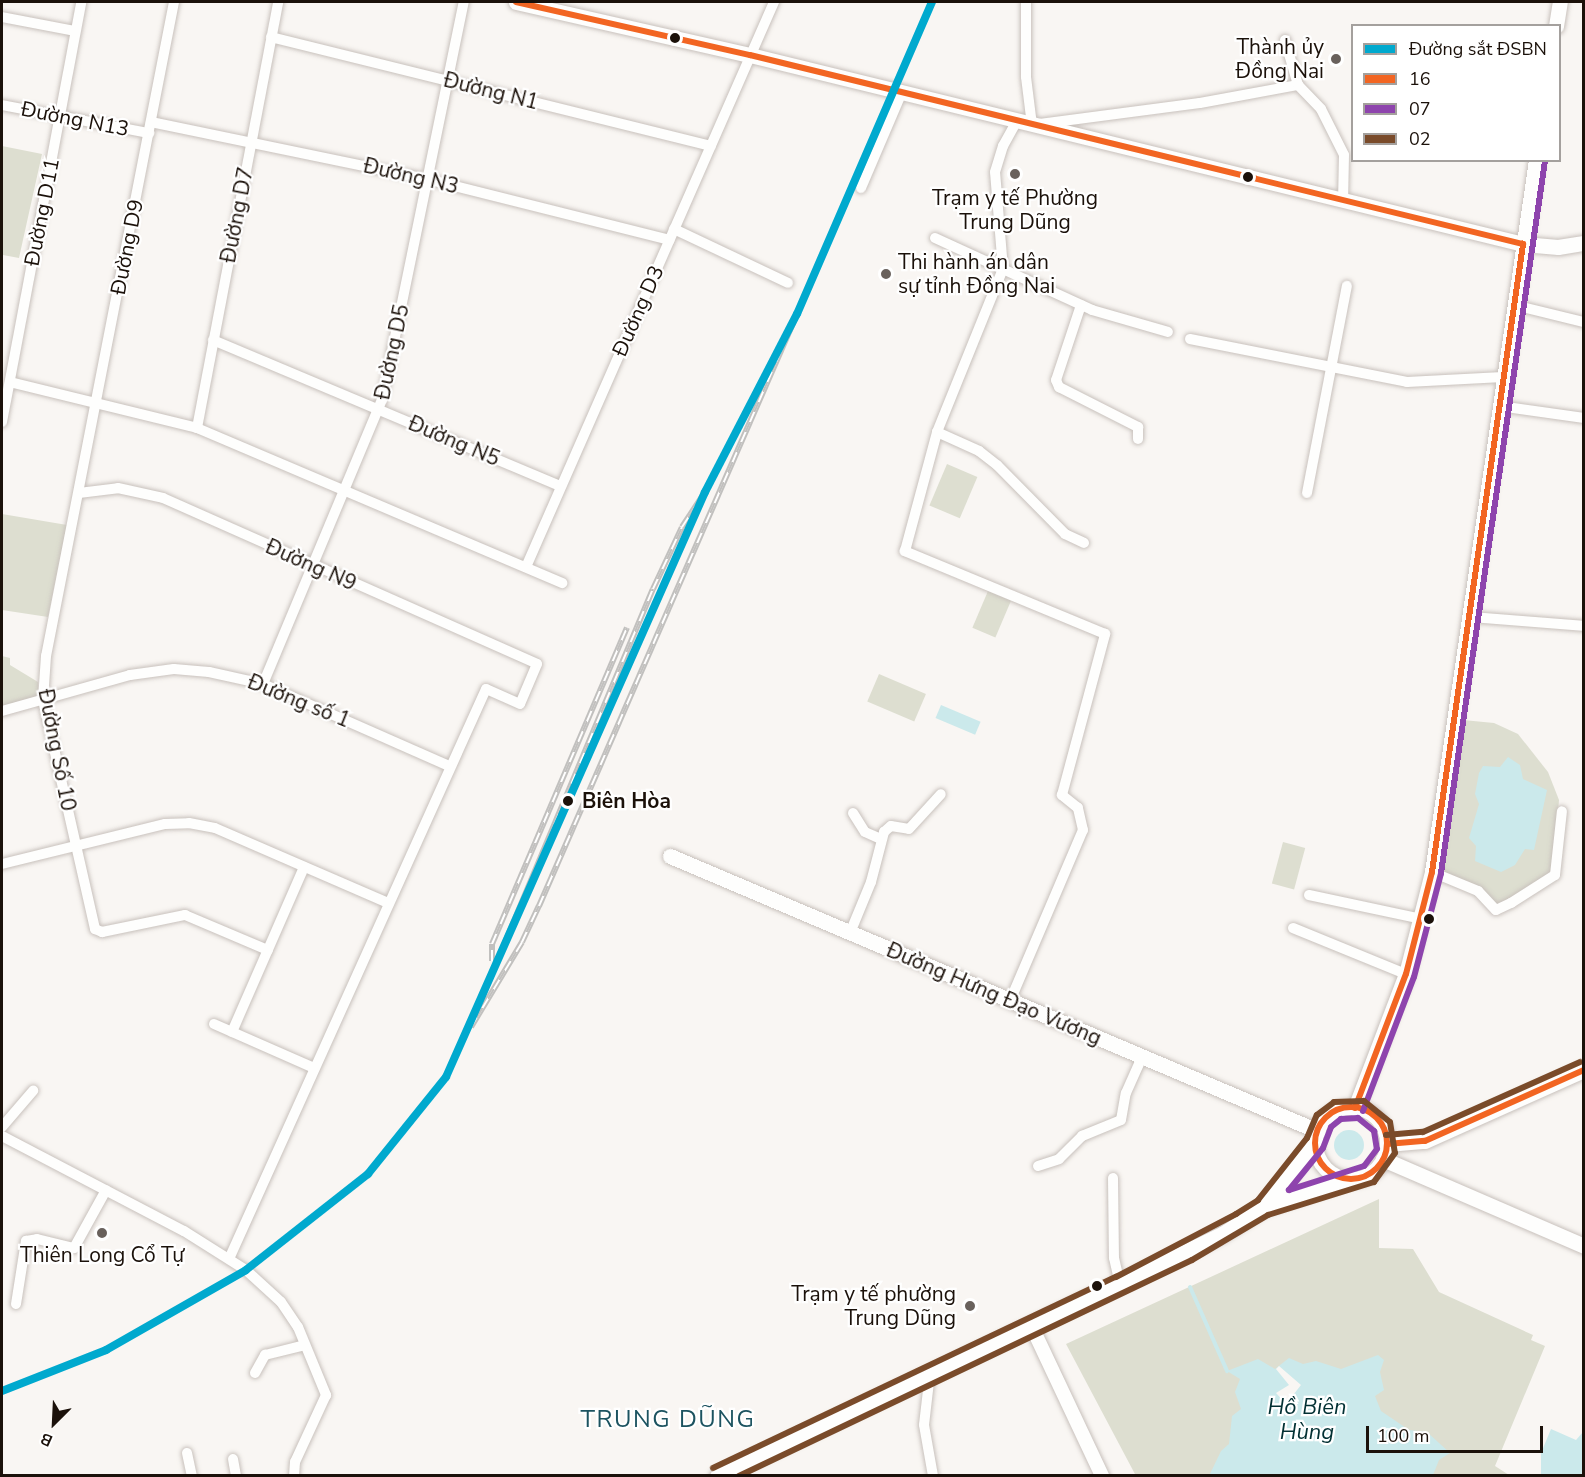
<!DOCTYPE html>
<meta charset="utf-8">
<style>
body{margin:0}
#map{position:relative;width:1585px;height:1477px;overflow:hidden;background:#f9f6f3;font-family:"Nunito Sans",sans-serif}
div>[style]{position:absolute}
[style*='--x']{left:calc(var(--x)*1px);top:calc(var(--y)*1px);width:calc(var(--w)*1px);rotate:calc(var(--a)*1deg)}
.green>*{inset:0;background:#ddded0;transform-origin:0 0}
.water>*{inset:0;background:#cbe9eb;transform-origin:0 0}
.round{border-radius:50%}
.pier>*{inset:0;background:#f9f6f3}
.stream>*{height:4px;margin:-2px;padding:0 2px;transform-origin:2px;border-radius:2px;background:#cbe9eb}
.roads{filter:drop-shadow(0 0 2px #c8c1bc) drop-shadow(0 0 2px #c8c1bc)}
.minor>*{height:10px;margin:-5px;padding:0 5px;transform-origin:5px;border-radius:5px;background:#fefefd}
.tertiary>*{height:14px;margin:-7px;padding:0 7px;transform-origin:7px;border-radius:7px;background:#fefefd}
.secondary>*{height:15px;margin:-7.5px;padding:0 7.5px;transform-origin:7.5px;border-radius:7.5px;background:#fefefd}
.secondary>.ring{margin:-7.5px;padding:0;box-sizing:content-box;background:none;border:15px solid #fefefd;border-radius:50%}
.rail>*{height:6px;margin-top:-3px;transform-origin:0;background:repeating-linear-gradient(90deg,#fff 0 11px,#c1c0be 0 22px);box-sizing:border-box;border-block:2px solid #c1c0be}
.bus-1>*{height:6px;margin:-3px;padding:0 3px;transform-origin:3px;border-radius:3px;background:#f26522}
.bus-1>.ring{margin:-3px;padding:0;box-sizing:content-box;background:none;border:6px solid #f26522;border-radius:50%}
.bus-2>*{height:6px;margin:-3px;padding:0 3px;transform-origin:3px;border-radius:3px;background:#8e44ad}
.bus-3>*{height:6px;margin:-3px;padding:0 3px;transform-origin:3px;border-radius:3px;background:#7a4b2a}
.rail-1>*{height:8px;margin:-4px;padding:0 4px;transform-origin:4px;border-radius:4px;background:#00a9ce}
.dots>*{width:16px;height:16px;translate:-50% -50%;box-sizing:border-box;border:3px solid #fff;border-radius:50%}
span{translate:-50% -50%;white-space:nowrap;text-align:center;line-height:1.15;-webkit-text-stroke:4.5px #fff;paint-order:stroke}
.poi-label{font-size:21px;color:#1b110a}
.right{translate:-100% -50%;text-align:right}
.left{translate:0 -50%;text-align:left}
.street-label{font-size:21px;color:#1b110a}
.stop-label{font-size:21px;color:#1b110a;font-weight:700}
.water-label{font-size:22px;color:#023033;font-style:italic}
.quarter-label{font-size:24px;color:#1c5360;letter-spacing:1.5px}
.frame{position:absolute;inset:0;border:3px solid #1b110a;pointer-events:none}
.legend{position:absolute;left:1351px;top:24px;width:210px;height:138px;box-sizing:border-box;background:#fff;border:2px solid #a4a09d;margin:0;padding:8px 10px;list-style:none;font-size:18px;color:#1b110a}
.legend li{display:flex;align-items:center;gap:12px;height:30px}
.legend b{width:30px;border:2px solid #a4a09d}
.north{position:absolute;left:24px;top:1393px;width:60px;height:60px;-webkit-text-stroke:4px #fff;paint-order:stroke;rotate:204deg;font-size:16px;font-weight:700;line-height:24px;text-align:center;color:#1b110a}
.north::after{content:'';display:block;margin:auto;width:21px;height:27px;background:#1b110a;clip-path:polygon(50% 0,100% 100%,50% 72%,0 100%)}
.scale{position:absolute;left:1366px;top:1426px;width:177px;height:27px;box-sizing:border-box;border:3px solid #1b110a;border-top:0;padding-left:8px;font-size:18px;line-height:21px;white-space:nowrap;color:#1b110a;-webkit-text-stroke:4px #fff;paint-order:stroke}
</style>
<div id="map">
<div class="green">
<i style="clip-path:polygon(2px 146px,42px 154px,19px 258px,3px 255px,2px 260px)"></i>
<i style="left:947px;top:464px;width:33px;height:45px;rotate:23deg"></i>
<i style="clip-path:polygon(2px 514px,67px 525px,48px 617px,2px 610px)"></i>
<i style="left:988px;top:591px;width:25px;height:40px;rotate:23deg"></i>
<i style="clip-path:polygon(2px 656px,10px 658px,10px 665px,38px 682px,38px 697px,2px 706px)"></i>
<i style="left:879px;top:674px;width:51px;height:30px;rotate:23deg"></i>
<i style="clip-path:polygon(1463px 720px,1494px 723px,1518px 734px,1548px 772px,1559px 800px,1552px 876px,1496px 906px,1439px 872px)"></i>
<i style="left:1283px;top:842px;width:23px;height:43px;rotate:15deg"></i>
<i style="clip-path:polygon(1379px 1199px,1379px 1248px,1413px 1249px,1439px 1292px,1533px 1335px,1531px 1340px,1545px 1346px,1495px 1466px,1509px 1475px,1136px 1476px,1066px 1344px)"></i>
</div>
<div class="water">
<i style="left:941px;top:705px;width:43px;height:14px;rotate:23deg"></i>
<i style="clip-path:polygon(1508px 757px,1520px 765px,1523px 779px,1547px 790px,1534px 850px,1525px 849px,1515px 865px,1501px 872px,1475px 861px,1476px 846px,1469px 838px,1479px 804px,1475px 794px,1479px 773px,1483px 766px,1500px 767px)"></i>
<i class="round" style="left:1334px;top:1130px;width:30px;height:30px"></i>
<i style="clip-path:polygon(1378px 1355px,1384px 1360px,1380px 1372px,1384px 1390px,1375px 1396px,1381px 1411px,1409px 1430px,1427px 1432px,1450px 1453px,1439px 1460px,1433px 1475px,1209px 1476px,1221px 1451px,1229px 1444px,1232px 1416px,1241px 1409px,1235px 1392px,1240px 1379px,1227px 1371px,1258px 1359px,1275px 1369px,1289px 1358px,1303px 1364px,1316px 1361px,1341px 1369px)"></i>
<i style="clip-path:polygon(1551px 1429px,1576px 1440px,1583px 1432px,1583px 1475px,1541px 1475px,1541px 1453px)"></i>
</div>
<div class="pier">
<i style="clip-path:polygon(1279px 1366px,1301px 1385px,1286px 1404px,1276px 1393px,1289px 1385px,1276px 1369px)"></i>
</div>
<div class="stream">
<i style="--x:1190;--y:1287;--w:92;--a:66.2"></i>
</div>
<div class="roads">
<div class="minor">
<i style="--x:174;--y:2;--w:666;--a:101.07"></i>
<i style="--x:46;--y:656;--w:44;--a:93.9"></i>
<i style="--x:43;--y:700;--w:235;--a:77.2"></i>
<i style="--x:95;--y:929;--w:8;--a:23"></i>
<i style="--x:102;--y:932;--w:85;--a:-11.6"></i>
<i style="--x:185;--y:915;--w:90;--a:22.9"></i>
<i style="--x:1026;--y:2;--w:75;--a:90"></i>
<i style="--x:1026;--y:77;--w:48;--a:82.9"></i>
<i style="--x:1032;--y:125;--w:169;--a:-7.5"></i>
<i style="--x:1200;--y:103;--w:100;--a:-10.4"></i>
<i style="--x:2;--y:17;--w:74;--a:10.9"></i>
<i style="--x:271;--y:37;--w:453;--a:13.9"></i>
<i style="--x:1285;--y:40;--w:47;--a:73.9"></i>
<i style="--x:1298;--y:85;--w:33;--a:46"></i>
<i style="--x:1321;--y:109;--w:51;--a:63.4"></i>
<i style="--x:1344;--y:155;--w:47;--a:91.2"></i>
<i style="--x:2;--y:105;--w:150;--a:10.8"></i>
<i style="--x:151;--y:122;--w:282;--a:11.7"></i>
<i style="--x:427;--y:179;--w:250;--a:14.1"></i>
<i style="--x:861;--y:188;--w:104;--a:-66.9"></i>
<i style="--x:674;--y:229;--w:126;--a:25.3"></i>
<i style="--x:935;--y:238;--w:173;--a:24.6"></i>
<i style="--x:1092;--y:310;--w:79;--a:16.1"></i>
<i style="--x:1081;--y:305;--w:79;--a:108.4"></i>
<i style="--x:1056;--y:380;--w:8;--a:67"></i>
<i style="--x:1059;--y:387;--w:89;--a:26.9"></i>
<i style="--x:1138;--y:427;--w:12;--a:90"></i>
<i style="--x:1514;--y:305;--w:72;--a:13.7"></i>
<i style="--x:1190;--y:339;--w:221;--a:11.2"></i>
<i style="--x:1407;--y:382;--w:96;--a:-3"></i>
<i style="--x:213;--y:340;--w:377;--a:22.8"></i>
<i style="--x:10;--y:382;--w:193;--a:13.8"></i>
<i style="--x:197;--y:428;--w:397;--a:23"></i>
<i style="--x:1499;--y:406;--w:86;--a:8"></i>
<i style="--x:2;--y:422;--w:427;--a:-79.3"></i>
<i style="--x:197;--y:428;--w:434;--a:-79.2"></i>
<i style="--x:937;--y:432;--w:46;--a:24.3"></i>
<i style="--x:979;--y:451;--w:23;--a:38"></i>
<i style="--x:997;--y:465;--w:97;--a:45.4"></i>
<i style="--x:1065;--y:534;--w:21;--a:25"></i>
<i style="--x:79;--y:493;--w:39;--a:-7"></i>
<i style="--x:118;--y:488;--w:46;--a:12.5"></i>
<i style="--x:163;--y:498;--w:409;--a:23.9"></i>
<i style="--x:537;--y:664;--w:43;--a:113"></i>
<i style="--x:520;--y:704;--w:37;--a:-156"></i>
<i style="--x:486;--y:689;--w:625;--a:114.27"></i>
<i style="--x:1307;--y:493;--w:211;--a:-79.1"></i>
<i style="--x:526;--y:567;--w:617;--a:-66.3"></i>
<i style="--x:1470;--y:617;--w:114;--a:4.5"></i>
<i style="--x:263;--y:684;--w:308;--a:-67.3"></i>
<i style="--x:382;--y:400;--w:406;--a:-78.4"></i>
<i style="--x:2;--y:711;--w:133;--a:-15.7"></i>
<i style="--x:130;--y:675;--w:44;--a:-7.8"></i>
<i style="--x:174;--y:669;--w:35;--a:5"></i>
<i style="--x:209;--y:672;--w:55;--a:12.5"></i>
<i style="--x:263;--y:684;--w:203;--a:23.8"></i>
<i style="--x:853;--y:813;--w:22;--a:58"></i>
<i style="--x:865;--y:832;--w:17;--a:24"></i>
<i style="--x:2;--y:864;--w:168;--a:-13.8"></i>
<i style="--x:165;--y:824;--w:24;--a:-2"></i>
<i style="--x:189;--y:823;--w:26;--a:11"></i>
<i style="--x:215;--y:828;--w:189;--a:23.4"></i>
<i style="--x:1432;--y:872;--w:50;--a:22.4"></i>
<i style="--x:1478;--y:891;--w:26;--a:47"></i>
<i style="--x:1496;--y:910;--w:17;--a:-25"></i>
<i style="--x:1511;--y:903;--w:52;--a:-32.5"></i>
<i style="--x:1555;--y:875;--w:64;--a:-83.8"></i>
<i style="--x:1309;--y:895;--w:116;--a:12"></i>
<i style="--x:1293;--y:928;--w:122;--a:22.2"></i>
<i style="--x:850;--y:933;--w:55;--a:-67.6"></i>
<i style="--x:871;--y:882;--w:52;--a:-75.4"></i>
<i style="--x:884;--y:832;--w:9;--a:-41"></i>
<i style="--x:891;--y:826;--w:18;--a:9"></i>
<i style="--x:909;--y:829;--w:47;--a:-47.6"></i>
<i style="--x:1010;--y:1001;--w:186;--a:-66.9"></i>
<i style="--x:1083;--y:830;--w:23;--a:-103"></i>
<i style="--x:1078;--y:808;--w:21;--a:-141"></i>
<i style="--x:1062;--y:795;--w:167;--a:-75"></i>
<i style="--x:1105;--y:634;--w:217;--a:-157.5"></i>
<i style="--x:905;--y:551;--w:123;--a:-74.9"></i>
<i style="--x:937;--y:432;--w:176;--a:-68"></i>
<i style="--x:1003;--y:269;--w:97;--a:-94.7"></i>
<i style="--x:995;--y:172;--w:27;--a:-73"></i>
<i style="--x:1003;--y:146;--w:29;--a:-61"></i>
<i style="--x:214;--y:1024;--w:109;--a:23.7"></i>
<i style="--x:232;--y:1032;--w:180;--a:-66.4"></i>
<i style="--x:2;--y:1127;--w:48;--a:-49.3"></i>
<i style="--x:2;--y:1136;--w:205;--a:27.6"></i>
<i style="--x:184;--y:1231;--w:73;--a:32.2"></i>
<i style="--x:246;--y:1270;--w:47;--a:42.4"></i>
<i style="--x:281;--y:1302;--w:30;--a:56"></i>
<i style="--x:298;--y:1327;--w:74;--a:67.6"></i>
<i style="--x:326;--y:1395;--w:74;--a:114.8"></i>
<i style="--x:295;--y:1462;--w:14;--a:94"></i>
<i style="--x:1038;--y:1166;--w:22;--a:-18"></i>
<i style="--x:1059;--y:1159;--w:33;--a:-45"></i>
<i style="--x:1082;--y:1136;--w:42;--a:-22.3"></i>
<i style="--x:1121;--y:1120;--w:27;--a:-80"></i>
<i style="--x:1126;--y:1093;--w:39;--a:-66"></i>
<i style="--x:1113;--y:1178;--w:80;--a:89.3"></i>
<i style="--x:1114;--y:1258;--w:28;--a:77"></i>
<i style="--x:16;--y:1304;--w:64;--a:-81"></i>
<i style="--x:26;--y:1241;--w:11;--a:-10"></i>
<i style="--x:37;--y:1239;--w:38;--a:14"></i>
<i style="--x:74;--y:1248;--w:66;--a:-61.1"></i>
<i style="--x:255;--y:1373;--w:21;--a:-61"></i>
<i style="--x:265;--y:1355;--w:41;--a:-14"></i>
<i style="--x:930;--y:1373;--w:52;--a:96.6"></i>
<i style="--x:924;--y:1425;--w:52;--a:80"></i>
<i style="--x:187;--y:1453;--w:24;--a:78"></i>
<i style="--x:233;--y:1459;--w:17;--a:80"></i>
</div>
<div class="tertiary">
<i style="--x:1032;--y:1327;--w:165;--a:64.8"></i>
</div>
<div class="secondary">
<i style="--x:516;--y:2;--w:240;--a:12.8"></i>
<i style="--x:750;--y:55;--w:796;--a:13.74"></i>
<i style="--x:1523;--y:244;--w:35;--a:5"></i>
<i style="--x:1558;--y:247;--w:26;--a:-9"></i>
<i style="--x:1556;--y:26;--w:24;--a:-81"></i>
<i style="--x:670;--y:856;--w:704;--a:23"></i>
<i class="ring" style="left:1315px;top:1107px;width:57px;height:57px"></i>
<i style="--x:1355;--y:1108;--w:143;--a:-69.2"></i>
<i style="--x:1406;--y:974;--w:105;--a:-75.7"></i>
<i style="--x:1432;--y:872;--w:720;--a:-81.69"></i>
<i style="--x:1387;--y:1144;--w:38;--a:-5"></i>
<i style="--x:1425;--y:1141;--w:174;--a:-24.1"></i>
<i style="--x:1383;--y:1159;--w:219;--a:23.4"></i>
<i style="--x:1264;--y:1207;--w:90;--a:-18"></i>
<i style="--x:717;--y:1476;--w:560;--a:-25.6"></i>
<i style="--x:1222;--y:1234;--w:50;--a:-32.7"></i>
<i style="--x:1264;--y:1207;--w:82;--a:-51.4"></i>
</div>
</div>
<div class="rail">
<i style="--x:492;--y:961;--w:17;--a:-90"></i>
<i style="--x:492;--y:944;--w:344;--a:-66.9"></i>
<i style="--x:478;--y:1007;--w:453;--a:-67.3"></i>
<i style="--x:653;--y:589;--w:68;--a:-64.9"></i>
<i style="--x:682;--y:527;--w:42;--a:-56.7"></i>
<i style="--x:471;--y:1027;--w:99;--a:-59"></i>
<i style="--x:522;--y:942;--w:40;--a:-65"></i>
<i style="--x:539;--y:906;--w:646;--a:-66.45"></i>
</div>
<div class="bus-1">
<i style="--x:516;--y:2;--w:240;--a:12.8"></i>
<i style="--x:750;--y:55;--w:796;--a:13.74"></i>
<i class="ring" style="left:1315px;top:1107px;width:66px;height:66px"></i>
<i style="--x:1355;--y:1108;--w:143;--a:-69.2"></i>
<i style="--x:1406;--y:974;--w:105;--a:-75.7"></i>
<i style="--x:1432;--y:872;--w:635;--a:-81.75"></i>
<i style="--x:1387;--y:1144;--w:38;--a:-5"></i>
<i style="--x:1425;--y:1141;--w:174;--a:-24.1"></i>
</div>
<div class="bus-2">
<i style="--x:1363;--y:1111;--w:143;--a:-69.2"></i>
<i style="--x:1414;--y:977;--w:107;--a:-75.4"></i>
<i style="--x:1441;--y:873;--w:720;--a:-81.69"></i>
<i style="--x:1358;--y:1118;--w:21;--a:39"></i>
<i style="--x:1374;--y:1131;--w:18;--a:81"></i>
<i style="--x:1377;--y:1149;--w:21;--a:127"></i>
<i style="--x:1364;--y:1166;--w:79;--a:162.3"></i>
<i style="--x:1289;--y:1190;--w:54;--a:-51"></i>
<i style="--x:1323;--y:1148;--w:22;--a:-69"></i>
<i style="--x:1331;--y:1127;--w:13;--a:-39"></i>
<i style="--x:1341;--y:1119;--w:17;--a:-3"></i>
</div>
<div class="bus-3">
<i style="--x:1386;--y:1135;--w:37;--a:-5"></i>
<i style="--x:1423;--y:1132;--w:172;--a:-24"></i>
<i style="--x:713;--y:1468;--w:446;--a:-25.4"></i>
<i style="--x:1116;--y:1277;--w:136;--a:-27.7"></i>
<i style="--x:1236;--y:1214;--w:26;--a:-32"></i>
<i style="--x:1258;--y:1200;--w:79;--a:-51.7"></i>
<i style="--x:1307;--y:1138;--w:25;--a:-67"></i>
<i style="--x:1317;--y:1115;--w:21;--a:-37"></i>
<i style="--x:1334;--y:1102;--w:30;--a:-2"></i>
<i style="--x:1364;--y:1101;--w:33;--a:39"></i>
<i style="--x:1390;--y:1122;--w:31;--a:81"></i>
<i style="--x:1395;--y:1153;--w:36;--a:126"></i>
<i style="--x:1374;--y:1182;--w:111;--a:162.7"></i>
<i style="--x:1268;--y:1215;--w:88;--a:149.4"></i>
<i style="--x:1192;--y:1260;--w:502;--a:154.51"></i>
</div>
<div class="rail-1">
<i style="--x:2;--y:1391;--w:112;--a:-21.5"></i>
<i style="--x:106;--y:1350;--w:161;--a:-29.7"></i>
<i style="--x:246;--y:1270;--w:155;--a:-38.2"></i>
<i style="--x:368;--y:1174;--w:124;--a:-51.2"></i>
<i style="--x:446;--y:1077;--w:640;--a:-66.12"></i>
<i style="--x:705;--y:492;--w:200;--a:-62.7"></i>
<i style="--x:797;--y:314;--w:340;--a:-66.6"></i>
</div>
<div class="dots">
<i style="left:675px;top:38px;background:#1b110a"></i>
<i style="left:1336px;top:59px;background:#69615c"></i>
<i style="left:1015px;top:174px;background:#69615c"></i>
<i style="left:1248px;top:177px;background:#1b110a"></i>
<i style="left:886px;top:274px;background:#69615c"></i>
<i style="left:568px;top:801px;background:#1b110a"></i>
<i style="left:1429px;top:919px;background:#1b110a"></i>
<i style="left:102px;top:1233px;background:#69615c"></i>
<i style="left:1097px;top:1286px;background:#1b110a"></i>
<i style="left:970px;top:1306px;background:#69615c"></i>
</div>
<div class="poi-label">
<span class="right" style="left:1324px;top:59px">Thành ủy<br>Đồng Nai</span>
<span style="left:1015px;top:210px">Trạm y tế Phường<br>Trung Dũng</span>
<span class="left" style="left:898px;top:274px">Thi hành án dân<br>sự tỉnh Đồng Nai</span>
<span style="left:102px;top:1255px">Thiên Long Cổ Tự</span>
<span class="right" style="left:956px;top:1306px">Trạm y tế phường<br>Trung Dũng</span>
</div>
<div class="street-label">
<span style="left:491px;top:91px;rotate:14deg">Đường N1</span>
<span style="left:75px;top:119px;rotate:11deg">Đường N13</span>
<span style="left:411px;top:176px;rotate:13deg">Đường N3</span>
<span style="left:42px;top:212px;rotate:-79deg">Đường D11</span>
<span style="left:237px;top:215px;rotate:-79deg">Đường D7</span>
<span style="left:127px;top:247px;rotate:-79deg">Đường D9</span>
<span style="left:638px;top:311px;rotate:-66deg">Đường D3</span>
<span style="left:392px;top:352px;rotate:-78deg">Đường D5</span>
<span style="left:454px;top:441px;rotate:23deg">Đường N5</span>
<span style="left:311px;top:565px;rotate:24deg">Đường N9</span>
<span style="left:299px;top:701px;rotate:22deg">Đường số 1</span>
<span style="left:57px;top:750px;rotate:79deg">Đường Số 10</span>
<span style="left:994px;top:994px;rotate:23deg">Đường Hưng Đạo Vương</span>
</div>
<div class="stop-label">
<span class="left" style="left:582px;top:801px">Biên Hòa</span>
</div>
<div class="water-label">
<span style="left:1307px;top:1420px">Hồ Biên<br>Hùng</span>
</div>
<div class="quarter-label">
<span style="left:668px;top:1420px">TRUNG DŨNG</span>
</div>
<div class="frame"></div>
<ul class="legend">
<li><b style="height:8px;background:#00a9ce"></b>Đường sắt ĐSBN</li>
<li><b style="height:8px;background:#f26522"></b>16</li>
<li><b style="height:8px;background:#8e44ad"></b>07</li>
<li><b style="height:8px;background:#7a4b2a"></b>02</li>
</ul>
<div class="north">B</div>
<div class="scale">100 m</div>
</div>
